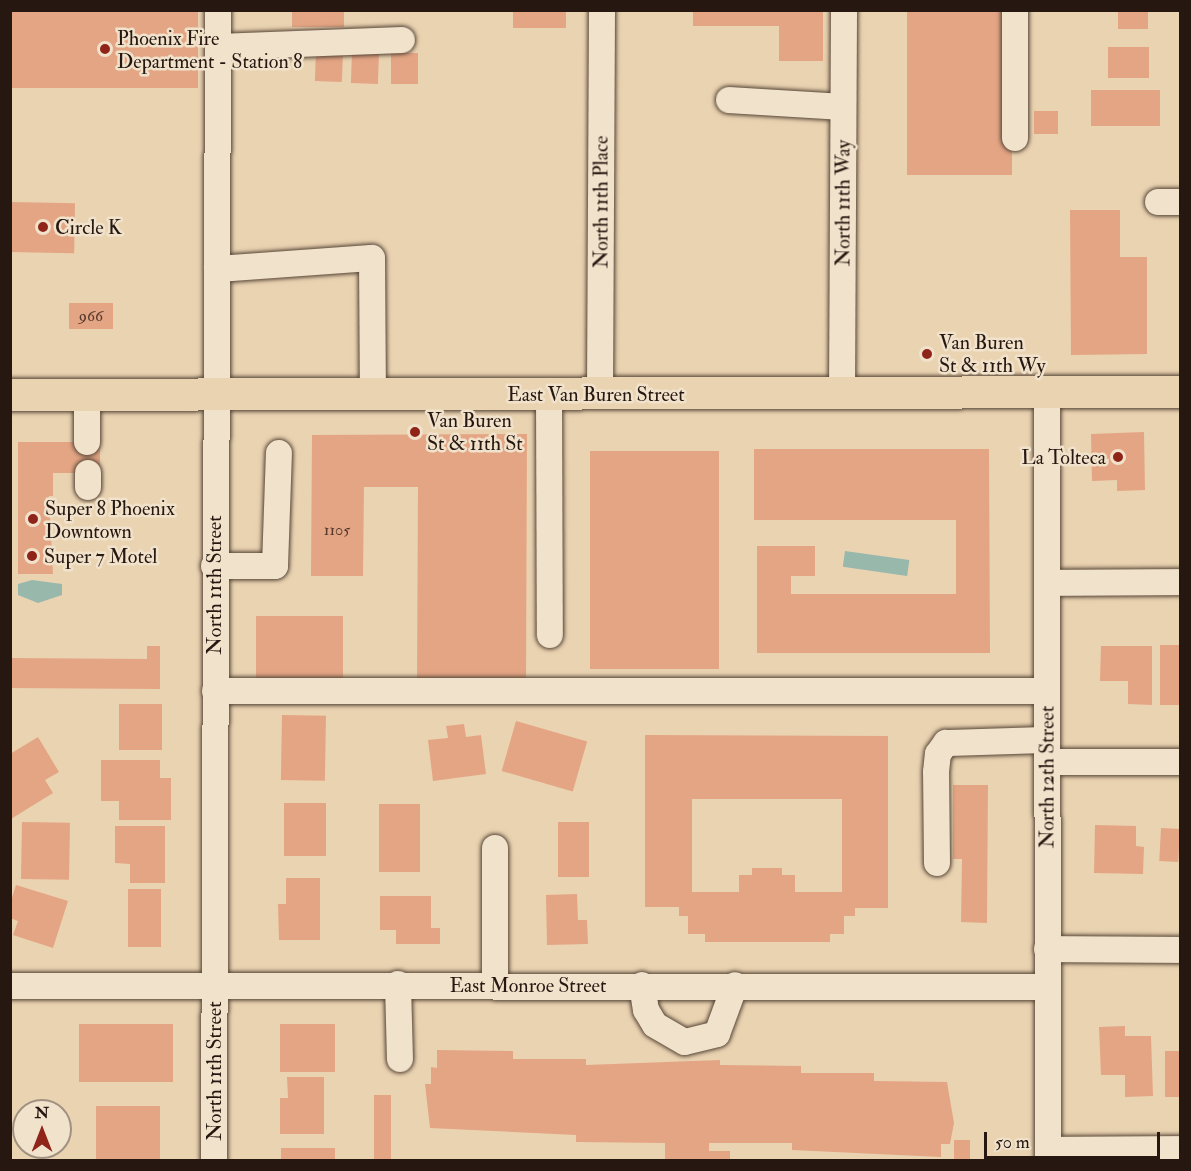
<!DOCTYPE html>
<style>
body{margin:0}
#map{position:relative;width:1191px;height:1171px;overflow:hidden;background:#ead3b1;font-family:"IM FELL Double Pica",serif}
div>[style]{position:absolute}
[style*='--x']{left:calc(var(--x)*1px);top:calc(var(--y)*1px);width:calc(var(--w)*1px);rotate:calc(var(--a)*1deg)}
.water>*{inset:0;background:#98b8ac;transform-origin:0 0}
.building>*{inset:0;background:#e4a584;transform-origin:0 0}
.roads{filter:drop-shadow(0 0 2px #574638) drop-shadow(0 0 2px #574638)}
.minor>*{height:26px;margin:-13px;padding:0 13px;transform-origin:13px;border-radius:13px;background:#f1e2cc}
.major>*{height:32px;margin:-16px;padding:0 16px;transform-origin:16px;border-radius:16px;background:#ead3b1}
.dots>*{width:16px;height:16px;translate:-50% -50%;box-sizing:border-box;border:3px solid #f1e2cc;border-radius:50%}
span{translate:-50% -50%;white-space:nowrap;text-align:center;line-height:1.15;-webkit-text-stroke:5px #f1e2cc;paint-order:stroke}
.number-label{font-size:16px;color:#563a2d}
.number-label span{-webkit-text-stroke-width:0}
.poi-label{font-size:20px;color:#261710}
.left{translate:0 -50%;text-align:left}
.right{translate:-100% -50%;text-align:right}
.street-label{font-size:20px;color:#261710}
.frame{position:absolute;inset:0;border:12px solid #261710;pointer-events:none}
.north{position:absolute;left:12px;top:1099px;width:60px;height:60px;box-sizing:border-box;background:#f1e2cc;border:2px solid #a09181;border-radius:50%;rotate:0deg;font-size:16px;font-weight:700;line-height:24px;text-align:center;color:#261710}
.north::after{content:'';display:block;margin:auto;width:21px;height:27px;background:#8f2418;clip-path:polygon(50% 0,100% 100%,50% 72%,0 100%)}
.scale{position:absolute;left:984px;top:1132px;width:176px;height:27px;box-sizing:border-box;border:3px solid #261710;border-top:0;padding-left:8px;font-size:18px;line-height:21px;white-space:nowrap;color:#261710;-webkit-text-stroke:4px #f1e2cc;paint-order:stroke}
</style>
<div id="map">
<div class="water">
<i style="left:845px;top:551px;width:65px;height:16px;rotate:8deg"></i>
<i style="clip-path:polygon(32px 580px,62px 584px,62px 595px,38px 603px,18px 595px,18px 584px)"></i>
</div>
<div class="building">
<i style="left:10px;top:10px;width:188px;height:78px"></i>
<i style="left:292px;top:10px;width:52px;height:17px"></i>
<i style="left:513px;top:10px;width:53px;height:18px"></i>
<i style="clip-path:polygon(693px 10px,823px 10px,823px 61px,779px 61px,779px 26px,693px 26px)"></i>
<i style="left:907px;top:10px;width:105px;height:165px"></i>
<i style="left:1118px;top:12px;width:30px;height:17px"></i>
<i style="left:1108px;top:47px;width:41px;height:31px"></i>
<i style="left:316px;top:49px;width:27px;height:32px;rotate:2deg"></i>
<i style="left:352px;top:52px;width:27px;height:31px;rotate:2deg"></i>
<i style="left:391px;top:53px;width:27px;height:31px"></i>
<i style="left:1091px;top:90px;width:69px;height:36px"></i>
<i style="left:1034px;top:111px;width:24px;height:23px"></i>
<i style="left:10px;top:202px;width:65px;height:50px;rotate:1deg"></i>
<i style="clip-path:polygon(1070px 210px,1120px 210px,1120px 257px,1147px 257px,1147px 354px,1071px 355px)"></i>
<i style="left:69px;top:303px;width:44px;height:26px"></i>
<i style="clip-path:polygon(1144px 432px,1145px 490px,1117px 491px,1117px 480px,1092px 481px,1091px 434px)"></i>
<i style="clip-path:polygon(527px 434px,526px 683px,417px 683px,418px 487px,364px 487px,363px 576px,311px 576px,312px 435px)"></i>
<i style="clip-path:polygon(18px 442px,100px 442px,100px 473px,53px 473px,53px 496px,49px 496px,53px 574px,18px 574px)"></i>
<i style="clip-path:polygon(754px 449px,989px 449px,990px 653px,757px 653px,757px 546px,815px 546px,815px 576px,791px 576px,791px 594px,956px 594px,956px 520px,754px 520px)"></i>
<i style="left:590px;top:451px;width:129px;height:218px"></i>
<i style="left:256px;top:616px;width:87px;height:65px"></i>
<i style="left:1160px;top:645px;width:20px;height:60px"></i>
<i style="clip-path:polygon(147px 646px,160px 646px,160px 689px,10px 688px,10px 658px,147px 659px)"></i>
<i style="clip-path:polygon(1101px 646px,1152px 646px,1152px 705px,1128px 704px,1128px 681px,1100px 681px)"></i>
<i style="left:119px;top:704px;width:43px;height:46px"></i>
<i style="left:282px;top:715px;width:44px;height:65px;rotate:1deg"></i>
<i style="left:516px;top:721px;width:74px;height:52px;rotate:16deg"></i>
<i style="clip-path:polygon(464px 724px,466px 737px,481px 735px,486px 774px,433px 781px,428px 740px,448px 738px,446px 726px)"></i>
<i style="clip-path:polygon(evenodd,645px 735px,888px 736px,888px 908px,855px 908px,855px 916px,844px 916px,844px 934px,830px 934px,830px 942px,705px 942px,705px 934px,688px 934px,688px 916px,679px 916px,679px 907px,645px 907px,645px 735px,692px 799px,842px 799px,842px 892px,795px 892px,795px 875px,782px 875px,782px 868px,752px 868px,752px 875px,739px 875px,739px 892px,692px 892px,692px 799px)"></i>
<i style="clip-path:polygon(38px 737px,59px 772px,45px 780px,53px 793px,11px 819px,10px 754px)"></i>
<i style="clip-path:polygon(101px 760px,160px 760px,160px 778px,171px 778px,171px 820px,119px 820px,119px 801px,101px 801px)"></i>
<i style="clip-path:polygon(953px 785px,988px 785px,987px 923px,961px 922px,962px 859px,953px 859px)"></i>
<i style="left:284px;top:803px;width:42px;height:53px"></i>
<i style="left:379px;top:804px;width:41px;height:68px"></i>
<i style="left:22px;top:822px;width:48px;height:57px;rotate:1deg"></i>
<i style="left:558px;top:822px;width:31px;height:55px"></i>
<i style="clip-path:polygon(1095px 825px,1136px 826px,1136px 846px,1144px 847px,1143px 874px,1094px 873px)"></i>
<i style="clip-path:polygon(115px 826px,165px 826px,165px 883px,130px 883px,130px 864px,115px 863px)"></i>
<i style="left:1161px;top:828px;width:19px;height:33px;rotate:3deg"></i>
<i style="clip-path:polygon(286px 878px,320px 878px,320px 940px,279px 940px,278px 904px,286px 904px)"></i>
<i style="clip-path:polygon(16px 885px,68px 901px,53px 948px,13px 935px,18px 921px,10px 918px,10px 904px)"></i>
<i style="left:128px;top:889px;width:33px;height:58px"></i>
<i style="clip-path:polygon(577px 894px,578px 920px,587px 920px,588px 944px,547px 945px,546px 895px)"></i>
<i style="clip-path:polygon(380px 896px,431px 896px,431px 928px,440px 928px,440px 944px,396px 944px,396px 930px,380px 930px)"></i>
<i style="left:79px;top:1024px;width:94px;height:58px"></i>
<i style="left:280px;top:1024px;width:55px;height:48px"></i>
<i style="clip-path:polygon(1125px 1026px,1125px 1036px,1151px 1036px,1153px 1096px,1125px 1097px,1125px 1075px,1101px 1075px,1099px 1027px)"></i>
<i style="clip-path:polygon(437px 1050px,513px 1051px,513px 1059px,586px 1059px,586px 1065px,720px 1060px,720px 1065px,801px 1066px,801px 1073px,874px 1073px,874px 1081px,947px 1082px,954px 1123px,950px 1144px,941px 1144px,941px 1157px,792px 1150px,792px 1143px,709px 1143px,709px 1151px,730px 1151px,730px 1160px,665px 1160px,665px 1143px,576px 1142px,576px 1135px,430px 1128px,425px 1084px,431px 1084px,431px 1067px,437px 1068px)"></i>
<i style="left:1165px;top:1051px;width:15px;height:46px"></i>
<i style="clip-path:polygon(287px 1077px,324px 1077px,324px 1134px,280px 1134px,280px 1098px,288px 1098px)"></i>
<i style="left:374px;top:1095px;width:17px;height:65px"></i>
<i style="left:96px;top:1106px;width:64px;height:54px"></i>
<i style="left:954px;top:1140px;width:16px;height:20px"></i>
<i style="left:335px;top:1148px;width:12px;height:54px;rotate:90deg"></i>
</div>
<div class="roads">
<div class="minor">
<i style="--x:218;--y:47;--w:184;--a:-2.2"></i>
<i style="--x:729;--y:100;--w:114;--a:3.5"></i>
<i style="--x:1015;--y:138;--w:128;--a:-90"></i>
<i style="--x:1158;--y:202;--w:22;--a:0"></i>
<i style="--x:217;--y:269;--w:155;--a:-4.1"></i>
<i style="--x:372;--y:258;--w:137;--a:89.6"></i>
<i style="--x:600;--y:393;--w:383;--a:-89.7"></i>
<i style="--x:549;--y:394;--w:241;--a:89.8"></i>
<i style="--x:1047;--y:394;--w:766;--a:89.93"></i>
<i style="--x:87;--y:395;--w:47;--a:90"></i>
<i style="--x:842;--y:395;--w:385;--a:-89.7"></i>
<i style="--x:88;--y:473;--w:14;--a:90"></i>
<i style="--x:214;--y:566;--w:61;--a:0"></i>
<i style="--x:275;--y:566;--w:113;--a:-88"></i>
<i style="--x:1047;--y:583;--w:133;--a:-0.4"></i>
<i style="--x:215;--y:691;--w:832;--a:0"></i>
<i style="--x:1047;--y:762;--w:133;--a:0"></i>
<i style="--x:495;--y:848;--w:136;--a:90"></i>
<i style="--x:937;--y:863;--w:91;--a:-90.6"></i>
<i style="--x:936;--y:772;--w:18;--a:-84"></i>
<i style="--x:938;--y:754;--w:14;--a:-54"></i>
<i style="--x:946;--y:743;--w:101;--a:-1.7"></i>
<i style="--x:1047;--y:949;--w:133;--a:0.4"></i>
<i style="--x:398;--y:984;--w:75;--a:88.5"></i>
<i style="--x:642;--y:985;--w:25;--a:81"></i>
<i style="--x:646;--y:1010;--w:17;--a:59"></i>
<i style="--x:655;--y:1025;--w:34;--a:30"></i>
<i style="--x:685;--y:1042;--w:33;--a:-14"></i>
<i style="--x:717;--y:1034;--w:52;--a:-69.8"></i>
<i style="--x:10;--y:986;--w:1037;--a:0.06"></i>
<i style="--x:1048;--y:1150;--w:132;--a:-0.4"></i>
<i style="--x:214;--y:1160;--w:1150;--a:-89.8"></i>
</div>
<div class="major">
<i style="--x:10;--y:395;--w:1170;--a:-0.15"></i>
</div>
</div>
<div class="dots">
<i style="left:105px;top:49px;background:#8f2418"></i>
<i style="left:43px;top:227px;background:#8f2418"></i>
<i style="left:927px;top:354px;background:#8f2418"></i>
<i style="left:415px;top:432px;background:#8f2418"></i>
<i style="left:1118px;top:457px;background:#8f2418"></i>
<i style="left:33px;top:519px;background:#8f2418"></i>
<i style="left:32px;top:556px;background:#8f2418"></i>
</div>
<div class="number-label">
<span style="left:91px;top:316px">966</span>
<span style="left:337px;top:530px">1105</span>
</div>
<div class="poi-label">
<span class="left" style="left:117px;top:50px">Phoenix Fire<br>Department - Station 8</span>
<span class="left" style="left:55px;top:227px">Circle K</span>
<span class="left" style="left:939px;top:354px">Van Buren<br>St &amp; 11th Wy</span>
<span class="left" style="left:427px;top:432px">Van Buren<br>St &amp; 11th St</span>
<span class="right" style="left:1106px;top:457px">La Tolteca</span>
<span class="left" style="left:45px;top:520px">Super 8 Phoenix<br>Downtown</span>
<span class="left" style="left:44px;top:556px">Super 7 Motel</span>
</div>
<div class="street-label">
<span style="left:601px;top:202px;rotate:-90deg">North 11th Place</span>
<span style="left:843px;top:203px;rotate:-90deg">North 11th Way</span>
<span style="left:596px;top:394px">East Van Buren Street</span>
<span style="left:214px;top:585px;rotate:-90deg">North 11th Street</span>
<span style="left:1047px;top:777px;rotate:-90deg">North 12th Street</span>
<span style="left:528px;top:985px">East Monroe Street</span>
<span style="left:214px;top:1071px;rotate:-90deg">North 11th Street</span>
</div>
<div class="frame"></div>
<div class="north">N</div>
<div class="scale">50 m</div>
</div>
